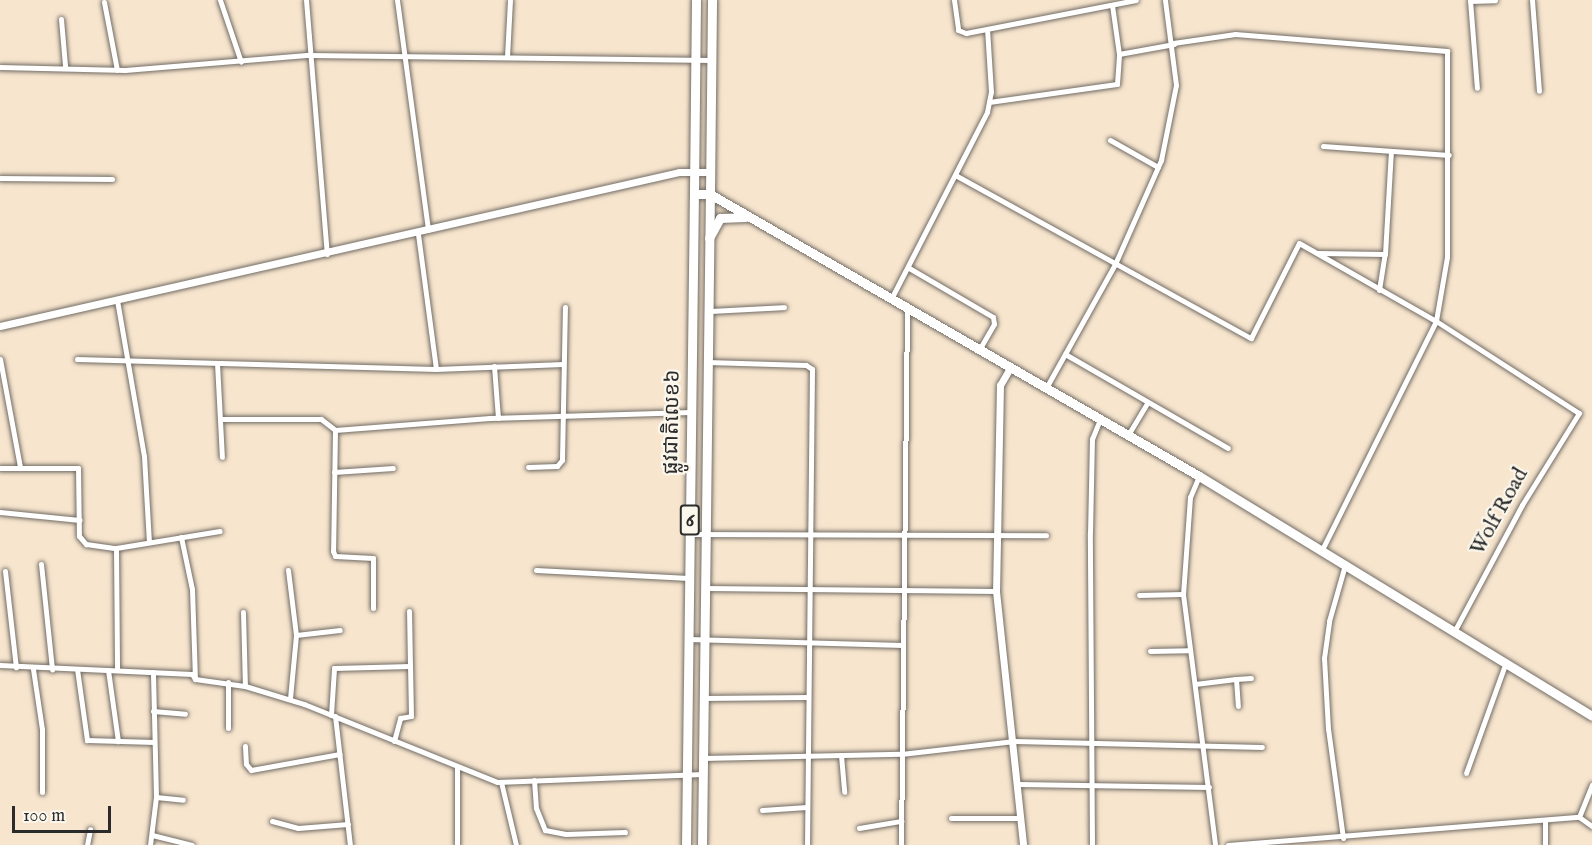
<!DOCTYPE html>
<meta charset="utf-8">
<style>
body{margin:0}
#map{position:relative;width:1592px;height:845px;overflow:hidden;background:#f7e5ce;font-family:"IM FELL English","Noto Sans Khmer",serif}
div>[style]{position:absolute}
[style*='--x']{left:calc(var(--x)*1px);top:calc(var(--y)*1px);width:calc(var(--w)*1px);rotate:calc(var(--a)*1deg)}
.roads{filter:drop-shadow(0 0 2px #726c64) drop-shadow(0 0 2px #726c64)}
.minor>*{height:5px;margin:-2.5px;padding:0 2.5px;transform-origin:2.5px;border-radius:2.5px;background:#fff}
.tertiary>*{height:7px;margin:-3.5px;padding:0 3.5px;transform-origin:3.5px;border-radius:3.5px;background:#fff}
.primary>*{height:9px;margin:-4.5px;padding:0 4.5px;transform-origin:4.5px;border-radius:4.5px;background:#fff}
.trunk>*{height:9px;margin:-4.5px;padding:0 4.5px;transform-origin:4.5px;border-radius:4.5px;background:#fff}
span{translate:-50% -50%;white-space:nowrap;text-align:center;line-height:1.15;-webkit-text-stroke:4.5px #fbf7ec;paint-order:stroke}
.shield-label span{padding:2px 4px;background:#fbf7ec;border:2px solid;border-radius:4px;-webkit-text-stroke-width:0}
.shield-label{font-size:20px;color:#2b2b2b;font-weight:700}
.street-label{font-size:21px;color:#2b2b2b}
.scale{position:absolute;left:12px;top:806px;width:99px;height:27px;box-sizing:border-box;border:3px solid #2b2b2b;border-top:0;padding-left:8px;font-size:18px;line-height:21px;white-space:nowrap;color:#2b2b2b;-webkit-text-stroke:4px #fbf7ec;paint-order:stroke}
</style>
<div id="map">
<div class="roads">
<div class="minor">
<i style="--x:220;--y:0;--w:65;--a:71.3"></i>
<i style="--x:306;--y:0;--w:255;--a:85.3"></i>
<i style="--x:397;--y:0;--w:232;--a:82.3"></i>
<i style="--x:954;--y:0;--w:30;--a:82"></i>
<i style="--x:958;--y:30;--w:9;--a:21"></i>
<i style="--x:966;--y:33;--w:173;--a:-11"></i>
<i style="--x:1470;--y:0;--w:88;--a:85.5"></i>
<i style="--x:1532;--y:0;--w:91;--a:85.6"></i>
<i style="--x:1470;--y:1;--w:25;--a:-2"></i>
<i style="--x:104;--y:2;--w:69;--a:79.2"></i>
<i style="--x:1112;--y:5;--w:49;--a:81.9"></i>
<i style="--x:61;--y:19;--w:47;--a:85.1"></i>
<i style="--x:1173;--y:43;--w:63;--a:-8.3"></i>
<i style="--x:1235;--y:34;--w:213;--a:4.6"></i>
<i style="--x:1447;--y:51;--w:206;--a:90"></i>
<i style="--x:1447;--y:257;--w:65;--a:99.8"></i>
<i style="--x:1436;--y:321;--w:256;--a:116.5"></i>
<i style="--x:507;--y:57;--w:57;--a:-87"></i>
<i style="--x:0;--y:67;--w:125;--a:1.4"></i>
<i style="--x:125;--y:70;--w:185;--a:-4.7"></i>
<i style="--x:309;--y:55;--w:402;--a:0.7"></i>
<i style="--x:989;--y:102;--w:129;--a:-8"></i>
<i style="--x:1117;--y:84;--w:30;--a:-86"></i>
<i style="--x:1119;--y:54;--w:56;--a:-10.3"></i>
<i style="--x:1110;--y:140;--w:55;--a:29.4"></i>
<i style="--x:1323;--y:146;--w:126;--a:4.1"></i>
<i style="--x:957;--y:176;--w:336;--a:28.9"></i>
<i style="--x:1251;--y:338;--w:106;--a:-63.2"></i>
<i style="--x:1299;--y:243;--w:158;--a:29.7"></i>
<i style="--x:1436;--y:321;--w:170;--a:32.8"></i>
<i style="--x:1579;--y:413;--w:108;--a:121.8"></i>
<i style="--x:1522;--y:505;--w:142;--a:118.2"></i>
<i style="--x:0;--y:178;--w:112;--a:0.5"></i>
<i style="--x:418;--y:234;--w:136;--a:82.4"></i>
<i style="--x:1318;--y:253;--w:67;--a:0.9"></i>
<i style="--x:909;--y:268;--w:97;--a:30.3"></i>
<i style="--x:993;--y:317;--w:7;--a:82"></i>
<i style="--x:994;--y:324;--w:30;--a:120"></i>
<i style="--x:1379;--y:290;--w:36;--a:-81"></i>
<i style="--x:1385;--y:254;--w:103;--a:-86.7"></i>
<i style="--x:891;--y:299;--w:210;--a:-62.8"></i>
<i style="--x:987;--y:112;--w:20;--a:-79"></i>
<i style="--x:991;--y:92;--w:63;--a:-93.6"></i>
<i style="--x:117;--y:300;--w:158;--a:80.2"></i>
<i style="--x:144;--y:456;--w:86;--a:86.7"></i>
<i style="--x:708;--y:311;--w:76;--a:-3"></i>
<i style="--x:1065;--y:354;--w:188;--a:30"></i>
<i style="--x:0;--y:359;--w:110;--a:79.5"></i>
<i style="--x:77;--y:359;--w:359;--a:1.6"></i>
<i style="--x:436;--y:369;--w:127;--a:-2.3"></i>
<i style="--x:707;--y:362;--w:99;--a:1.7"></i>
<i style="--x:806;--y:365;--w:7;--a:34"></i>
<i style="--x:812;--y:369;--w:476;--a:90.6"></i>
<i style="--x:217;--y:363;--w:94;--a:87"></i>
<i style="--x:494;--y:366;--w:52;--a:85.6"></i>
<i style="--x:1046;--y:388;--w:142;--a:-60.9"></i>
<i style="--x:1115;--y:264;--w:114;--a:-66.1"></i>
<i style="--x:1161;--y:160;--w:76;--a:-78.7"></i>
<i style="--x:1176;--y:85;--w:86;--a:-97.4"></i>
<i style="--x:221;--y:419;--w:100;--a:0"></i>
<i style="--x:321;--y:419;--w:18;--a:38"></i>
<i style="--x:335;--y:430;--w:155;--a:-4.4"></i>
<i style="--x:490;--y:418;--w:201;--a:-1.7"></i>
<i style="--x:335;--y:430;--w:121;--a:90.9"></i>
<i style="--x:333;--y:551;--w:5;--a:68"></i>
<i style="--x:335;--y:556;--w:38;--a:3"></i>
<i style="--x:373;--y:558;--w:50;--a:90"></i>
<i style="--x:1128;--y:435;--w:37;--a:-59"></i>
<i style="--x:528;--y:467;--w:29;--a:-2"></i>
<i style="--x:557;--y:466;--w:8;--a:-50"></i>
<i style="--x:562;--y:460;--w:153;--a:-88.9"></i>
<i style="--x:0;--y:468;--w:78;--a:0"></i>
<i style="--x:78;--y:468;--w:68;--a:89.2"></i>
<i style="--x:79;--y:536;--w:11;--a:49"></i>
<i style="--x:86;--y:544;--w:30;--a:8"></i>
<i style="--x:116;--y:548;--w:105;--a:-9.3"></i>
<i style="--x:334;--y:472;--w:59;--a:-3.9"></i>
<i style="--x:1199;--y:476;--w:23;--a:113"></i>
<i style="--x:1190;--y:497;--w:97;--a:94.1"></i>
<i style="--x:1183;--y:594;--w:253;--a:82.7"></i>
<i style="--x:0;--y:512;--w:80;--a:5.7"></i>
<i style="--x:690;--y:534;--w:356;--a:0.2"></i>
<i style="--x:181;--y:537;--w:53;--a:78.1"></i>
<i style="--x:192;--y:589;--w:89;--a:88.1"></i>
<i style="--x:116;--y:548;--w:122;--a:89.5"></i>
<i style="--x:41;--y:564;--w:106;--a:84"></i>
<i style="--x:288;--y:570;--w:65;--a:83"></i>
<i style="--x:296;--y:635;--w:64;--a:95.4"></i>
<i style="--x:536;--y:570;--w:153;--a:3"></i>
<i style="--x:5;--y:571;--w:97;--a:83.5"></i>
<i style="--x:705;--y:588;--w:291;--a:0.6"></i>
<i style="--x:1139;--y:595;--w:44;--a:-1.3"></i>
<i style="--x:243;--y:612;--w:74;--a:88.5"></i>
<i style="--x:296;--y:635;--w:44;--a:-6.5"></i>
<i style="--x:688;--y:639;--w:215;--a:1.6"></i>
<i style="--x:1150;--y:651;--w:39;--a:-1"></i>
<i style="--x:0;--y:665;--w:192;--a:2.7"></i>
<i style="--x:192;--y:674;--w:6;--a:59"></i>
<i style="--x:195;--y:679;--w:50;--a:8"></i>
<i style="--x:245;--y:686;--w:62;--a:17"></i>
<i style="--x:304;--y:704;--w:208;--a:22"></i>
<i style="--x:497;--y:782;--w:206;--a:-2.2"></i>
<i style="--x:33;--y:669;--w:61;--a:81.5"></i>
<i style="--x:42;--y:729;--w:63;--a:90"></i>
<i style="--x:77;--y:669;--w:72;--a:82"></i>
<i style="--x:87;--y:740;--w:67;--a:1.7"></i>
<i style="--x:108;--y:670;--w:72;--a:82"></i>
<i style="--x:1236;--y:679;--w:15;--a:-4"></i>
<i style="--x:1195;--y:684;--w:41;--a:-7"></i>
<i style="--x:1236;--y:679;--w:27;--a:86"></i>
<i style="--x:704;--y:698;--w:103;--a:-0.6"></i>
<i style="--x:153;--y:711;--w:32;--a:5"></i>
<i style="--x:331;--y:715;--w:47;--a:-86.3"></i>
<i style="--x:334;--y:668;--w:76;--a:-1.5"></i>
<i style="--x:410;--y:666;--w:55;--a:-91"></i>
<i style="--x:335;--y:716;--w:130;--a:83.4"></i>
<i style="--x:228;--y:728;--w:46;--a:-90"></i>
<i style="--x:394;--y:741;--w:24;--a:-75"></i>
<i style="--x:400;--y:718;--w:11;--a:-10"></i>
<i style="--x:411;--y:716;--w:50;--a:-91.1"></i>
<i style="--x:245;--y:746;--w:18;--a:87"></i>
<i style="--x:246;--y:764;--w:8;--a:50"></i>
<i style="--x:251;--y:770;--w:90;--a:-10.2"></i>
<i style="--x:841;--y:755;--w:37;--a:85"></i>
<i style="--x:703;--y:758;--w:198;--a:-1.2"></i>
<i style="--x:901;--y:754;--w:114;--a:-6.6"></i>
<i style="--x:1014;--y:741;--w:248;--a:1.4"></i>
<i style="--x:1466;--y:773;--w:118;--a:-70.2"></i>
<i style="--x:534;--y:780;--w:28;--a:86"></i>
<i style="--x:536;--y:808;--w:24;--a:68"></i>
<i style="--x:545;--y:830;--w:21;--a:11"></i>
<i style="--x:566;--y:834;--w:59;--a:-1.9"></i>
<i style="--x:501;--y:782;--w:65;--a:76.6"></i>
<i style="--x:1018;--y:784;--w:191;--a:0.9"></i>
<i style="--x:156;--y:797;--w:27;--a:6"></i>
<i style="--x:762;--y:810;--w:45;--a:-3.8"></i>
<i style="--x:1579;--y:817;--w:35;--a:-68"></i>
<i style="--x:951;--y:818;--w:70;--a:0"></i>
<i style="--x:272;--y:821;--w:27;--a:15"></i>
<i style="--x:298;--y:828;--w:50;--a:-4.6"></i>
<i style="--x:1545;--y:822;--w:23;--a:90"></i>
<i style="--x:859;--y:828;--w:43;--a:-9.5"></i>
<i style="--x:152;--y:835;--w:41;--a:14"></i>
<i style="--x:1343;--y:838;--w:110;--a:-97.8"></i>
<i style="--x:1328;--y:729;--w:71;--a:-93.2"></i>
<i style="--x:1324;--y:658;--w:37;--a:-82"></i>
<i style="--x:1329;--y:621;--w:58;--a:-74.1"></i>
<i style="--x:87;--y:845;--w:16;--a:-79"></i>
<i style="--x:150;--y:845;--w:48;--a:-82.9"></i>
<i style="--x:156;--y:797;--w:125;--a:-91.4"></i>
<i style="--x:457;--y:845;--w:77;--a:-90"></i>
<i style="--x:901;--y:845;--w:537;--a:-89.36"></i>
<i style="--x:1092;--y:845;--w:312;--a:-90.4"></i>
<i style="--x:1090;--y:533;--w:94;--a:-88.8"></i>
<i style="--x:1092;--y:439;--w:22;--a:-68"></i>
<i style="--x:1228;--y:845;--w:352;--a:-4.6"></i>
<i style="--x:1579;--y:817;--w:16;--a:35"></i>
</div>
<div class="tertiary">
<i style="--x:0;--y:326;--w:696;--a:-12.78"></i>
<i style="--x:679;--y:172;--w:31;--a:0"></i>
<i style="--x:1010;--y:368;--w:20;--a:120"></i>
<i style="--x:1000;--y:385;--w:206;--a:91.1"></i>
<i style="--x:996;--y:591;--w:255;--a:83.9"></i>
</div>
<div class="primary">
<i style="--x:686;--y:845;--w:651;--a:-89.3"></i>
<i style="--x:702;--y:845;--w:651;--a:-89.3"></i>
</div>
<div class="trunk">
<i style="--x:696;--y:0;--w:194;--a:90.6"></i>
<i style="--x:694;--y:194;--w:16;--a:0"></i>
<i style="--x:710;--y:194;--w:564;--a:29.97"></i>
<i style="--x:1199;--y:476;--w:460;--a:31.4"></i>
<i style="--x:710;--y:194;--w:194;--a:-89.4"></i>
<i style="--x:709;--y:238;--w:23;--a:-61"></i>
<i style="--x:720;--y:218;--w:25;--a:-2"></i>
</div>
</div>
<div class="shield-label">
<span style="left:690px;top:520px">6</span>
</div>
<div class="street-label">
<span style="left:673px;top:422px;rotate:-89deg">ផ្លូវជាតិលេខ៦</span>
<span style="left:1500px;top:512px;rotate:-61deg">Wolf Road</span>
</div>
<div class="scale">100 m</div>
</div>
